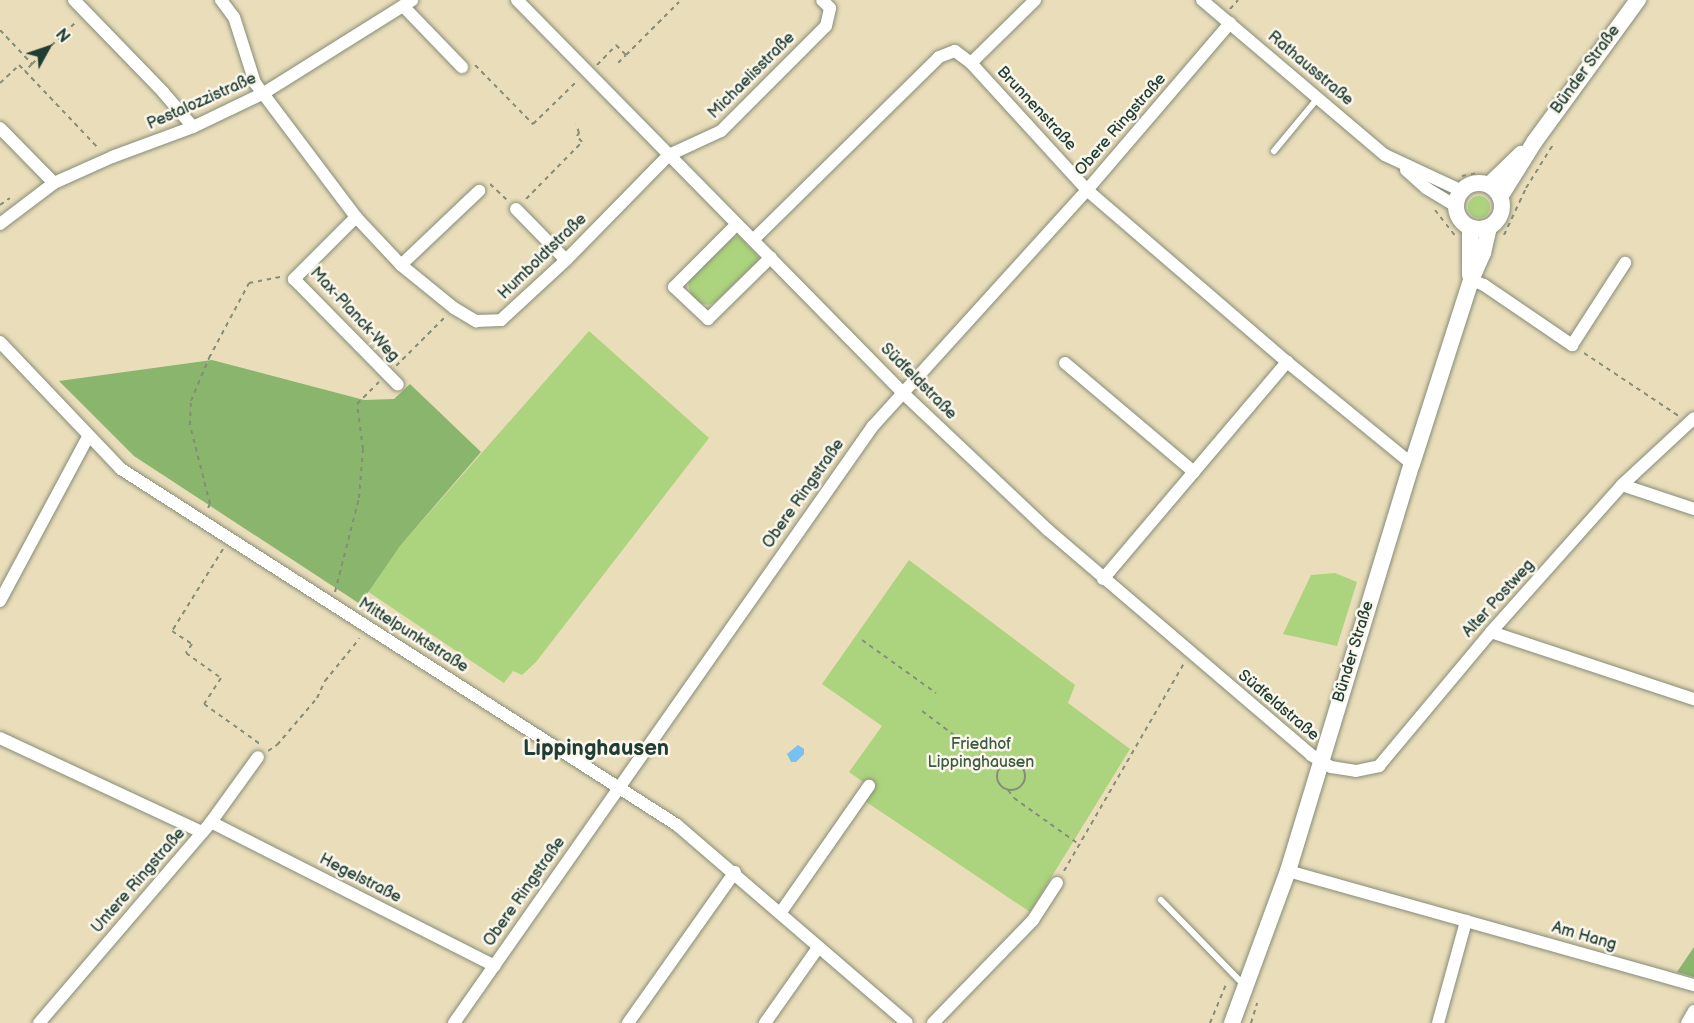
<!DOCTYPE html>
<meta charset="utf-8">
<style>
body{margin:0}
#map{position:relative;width:1694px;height:1023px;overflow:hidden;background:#eaddba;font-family:"Balsamiq Sans",sans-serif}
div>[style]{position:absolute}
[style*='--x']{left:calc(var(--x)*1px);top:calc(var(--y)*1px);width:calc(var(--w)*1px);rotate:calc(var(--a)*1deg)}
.green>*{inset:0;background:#acd37d}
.round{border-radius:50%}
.forest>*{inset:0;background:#89b56c}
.water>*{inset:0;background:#78c0f0}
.path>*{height:2px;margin-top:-1px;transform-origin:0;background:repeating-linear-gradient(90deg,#848d77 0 4.5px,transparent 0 9px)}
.path>.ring{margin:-1px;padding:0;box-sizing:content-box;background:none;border:2px solid #848d77;border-radius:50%}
.roads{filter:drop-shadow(0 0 2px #848d77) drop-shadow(0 0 2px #848d77)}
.service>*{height:6px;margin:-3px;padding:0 3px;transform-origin:3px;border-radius:3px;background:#fff}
.minor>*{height:12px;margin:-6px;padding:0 6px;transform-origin:6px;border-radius:6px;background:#fff}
.secondary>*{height:16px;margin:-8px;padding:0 8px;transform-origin:8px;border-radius:8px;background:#fff}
.secondary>.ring{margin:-8px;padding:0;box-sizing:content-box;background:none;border:16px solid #fff;border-radius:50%}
span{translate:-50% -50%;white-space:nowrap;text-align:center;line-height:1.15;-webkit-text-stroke:5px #fbf7ec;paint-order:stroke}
.street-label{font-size:16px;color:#1f3d34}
.park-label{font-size:16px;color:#3b5b43}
.district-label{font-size:22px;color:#1f3d34;font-weight:700}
.north{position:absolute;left:18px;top:18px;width:60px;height:60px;-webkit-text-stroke:4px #fbf7ec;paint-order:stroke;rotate:50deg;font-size:16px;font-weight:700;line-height:24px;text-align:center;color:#1f3d34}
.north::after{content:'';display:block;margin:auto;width:21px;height:27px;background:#1f3d34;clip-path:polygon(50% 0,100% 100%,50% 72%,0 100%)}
</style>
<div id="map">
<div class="green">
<i class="round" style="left:1468px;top:196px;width:22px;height:22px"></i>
<i style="clip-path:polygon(739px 236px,759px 257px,758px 261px,715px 302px,709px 305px,699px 303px,691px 295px,688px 284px,691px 278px,734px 237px)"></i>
<i style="clip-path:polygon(589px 331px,709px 438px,536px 662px,522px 675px,513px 671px,504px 683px,367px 591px,400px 546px)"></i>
<i style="clip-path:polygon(909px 560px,1075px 685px,1068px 703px,1130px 749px,1030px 912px,865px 801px,873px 789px,849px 772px,882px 726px,822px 684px)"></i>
<i style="clip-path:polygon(1335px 573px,1357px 582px,1337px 646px,1283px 634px,1311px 575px)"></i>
</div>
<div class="forest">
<i style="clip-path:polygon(212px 360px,364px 400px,394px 399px,410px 384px,481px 452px,400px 546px,360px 604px,134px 456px,59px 381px)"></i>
<i style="clip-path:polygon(1694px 947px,1694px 977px,1677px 972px)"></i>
</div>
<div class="water">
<i style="clip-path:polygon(798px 745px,804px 749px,804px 754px,796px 762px,791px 762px,787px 754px)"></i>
</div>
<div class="path">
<i style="--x:1230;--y:9;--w:12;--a:-48"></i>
<i style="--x:0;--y:30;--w:47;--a:46.7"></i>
<i style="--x:32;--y:64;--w:10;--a:135"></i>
<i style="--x:25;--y:71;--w:106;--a:46.5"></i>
<i style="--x:618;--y:63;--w:11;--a:-45"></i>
<i style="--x:32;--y:64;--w:62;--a:-43.7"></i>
<i style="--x:475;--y:65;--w:83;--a:45.5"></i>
<i style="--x:533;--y:124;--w:62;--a:-44.3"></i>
<i style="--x:597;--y:65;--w:28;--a:-46"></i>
<i style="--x:616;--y:45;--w:14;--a:45"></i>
<i style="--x:626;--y:55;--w:75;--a:-45"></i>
<i style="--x:0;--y:83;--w:26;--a:-43"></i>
<i style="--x:19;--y:65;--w:8;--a:45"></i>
<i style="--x:1462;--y:176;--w:15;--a:-11"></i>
<i style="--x:490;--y:184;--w:23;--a:43"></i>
<i style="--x:526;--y:199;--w:80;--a:-45.5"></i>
<i style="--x:582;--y:142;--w:8;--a:-130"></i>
<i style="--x:577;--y:136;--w:4;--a:-56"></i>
<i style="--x:579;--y:133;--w:9;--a:-108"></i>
<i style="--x:0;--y:205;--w:12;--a:-35"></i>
<i style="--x:1435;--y:210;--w:33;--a:52"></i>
<i style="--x:1504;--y:235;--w:52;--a:-64.9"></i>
<i style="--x:1526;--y:188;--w:53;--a:-58.1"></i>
<i style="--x:1584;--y:353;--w:114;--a:33.6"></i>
<i style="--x:396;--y:366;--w:69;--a:-45"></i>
<i style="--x:208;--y:508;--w:4;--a:-63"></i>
<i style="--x:210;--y:504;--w:81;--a:-104.2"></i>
<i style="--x:190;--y:425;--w:24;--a:-88"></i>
<i style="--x:191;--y:401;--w:47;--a:-67.3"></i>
<i style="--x:209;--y:358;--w:85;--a:-61.9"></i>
<i style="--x:249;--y:283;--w:33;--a:-11"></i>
<i style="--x:223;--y:549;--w:97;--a:121.9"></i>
<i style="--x:172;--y:631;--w:24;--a:33"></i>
<i style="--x:192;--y:644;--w:11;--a:124"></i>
<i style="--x:186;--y:653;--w:43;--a:35.5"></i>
<i style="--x:221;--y:678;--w:31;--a:123"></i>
<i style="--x:204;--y:704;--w:69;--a:35.5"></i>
<i style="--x:335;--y:592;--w:97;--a:-75.7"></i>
<i style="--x:359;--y:498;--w:49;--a:-85.3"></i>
<i style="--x:363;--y:449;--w:45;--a:-97.6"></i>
<i style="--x:357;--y:404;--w:31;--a:-45"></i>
<i style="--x:862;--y:640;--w:91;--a:35.6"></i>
<i style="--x:922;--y:711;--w:95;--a:36.9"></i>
<i style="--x:268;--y:751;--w:11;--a:-34"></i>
<i style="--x:277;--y:745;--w:62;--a:-49.6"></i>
<i style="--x:317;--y:698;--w:19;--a:-65"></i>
<i style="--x:325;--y:681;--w:55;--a:-50.9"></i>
<i class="ring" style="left:997px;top:762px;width:26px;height:26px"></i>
<i style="--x:1008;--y:790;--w:10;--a:53"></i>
<i style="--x:1014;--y:798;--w:81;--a:35.5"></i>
<i style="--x:1064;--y:871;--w:240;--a:-60"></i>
<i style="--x:1210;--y:1023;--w:44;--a:-67.5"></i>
<i style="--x:1251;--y:1023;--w:21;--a:-73"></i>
</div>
<div class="roads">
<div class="service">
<i style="--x:1274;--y:151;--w:69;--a:-50.3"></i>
<i style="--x:1161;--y:900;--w:119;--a:45.7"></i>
</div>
<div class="minor">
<i style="--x:74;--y:0;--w:128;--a:45.9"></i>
<i style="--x:163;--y:92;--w:46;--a:49.4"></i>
<i style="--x:221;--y:0;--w:21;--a:53"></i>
<i style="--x:234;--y:17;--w:69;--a:72.3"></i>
<i style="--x:255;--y:83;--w:168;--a:53"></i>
<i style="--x:356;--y:217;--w:66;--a:46.8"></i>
<i style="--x:401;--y:265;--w:68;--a:39.1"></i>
<i style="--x:454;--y:308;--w:26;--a:31"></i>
<i style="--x:476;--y:321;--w:25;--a:-2"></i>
<i style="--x:501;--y:320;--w:88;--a:-42.7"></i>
<i style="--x:566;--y:260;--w:147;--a:-45.6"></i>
<i style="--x:669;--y:155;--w:57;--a:-24.8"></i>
<i style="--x:721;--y:131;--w:148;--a:-45"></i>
<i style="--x:826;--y:26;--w:18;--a:-77"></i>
<i style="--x:830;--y:8;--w:11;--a:-135"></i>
<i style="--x:517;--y:0;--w:552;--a:45.51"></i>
<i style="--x:904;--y:394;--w:198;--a:43.4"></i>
<i style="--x:1048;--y:530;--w:346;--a:40.5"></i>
<i style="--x:1311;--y:755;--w:23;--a:31"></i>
<i style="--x:1331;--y:767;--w:25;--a:9"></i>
<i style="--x:1356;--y:771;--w:24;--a:-12"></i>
<i style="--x:1379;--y:766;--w:175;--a:-50.1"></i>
<i style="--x:1491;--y:632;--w:197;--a:-48.3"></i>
<i style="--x:1622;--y:485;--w:98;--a:-42.9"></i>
<i style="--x:1202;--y:0;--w:240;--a:40.3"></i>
<i style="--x:1385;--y:155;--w:85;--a:25.1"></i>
<i style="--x:403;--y:6;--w:85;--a:46"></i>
<i style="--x:971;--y:63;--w:90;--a:-44.5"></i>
<i style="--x:0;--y:128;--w:77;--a:45.5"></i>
<i style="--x:1406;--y:170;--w:27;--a:42"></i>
<i style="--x:1426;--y:188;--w:35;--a:31"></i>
<i style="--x:516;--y:209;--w:71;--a:45.6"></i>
<i style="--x:356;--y:217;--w:88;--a:135"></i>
<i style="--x:294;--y:279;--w:148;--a:45.5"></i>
<i style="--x:0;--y:224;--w:68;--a:-37.2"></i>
<i style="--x:54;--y:183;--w:64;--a:-24.1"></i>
<i style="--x:112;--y:157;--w:86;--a:-20.3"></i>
<i style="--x:193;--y:127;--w:79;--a:-25.6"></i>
<i style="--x:264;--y:93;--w:175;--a:-32.1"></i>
<i style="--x:737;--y:224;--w:89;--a:135"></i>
<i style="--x:674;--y:287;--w:47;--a:43.3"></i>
<i style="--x:708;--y:319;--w:88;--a:-44.5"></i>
<i style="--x:753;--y:240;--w:261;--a:-44.5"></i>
<i style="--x:939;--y:57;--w:17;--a:-21"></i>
<i style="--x:955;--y:51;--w:20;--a:37"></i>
<i style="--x:971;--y:63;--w:172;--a:47.6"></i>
<i style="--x:1087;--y:190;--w:264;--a:40.7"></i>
<i style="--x:1287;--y:362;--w:161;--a:39.2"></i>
<i style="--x:401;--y:265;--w:108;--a:-43.5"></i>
<i style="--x:1471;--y:280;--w:14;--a:21"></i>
<i style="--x:1484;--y:285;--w:107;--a:34.3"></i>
<i style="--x:1572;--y:345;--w:98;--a:-57.1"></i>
<i style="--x:0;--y:342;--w:175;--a:46.4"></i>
<i style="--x:121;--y:469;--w:660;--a:32.63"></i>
<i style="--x:677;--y:825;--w:303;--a:40.7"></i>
<i style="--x:1065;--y:363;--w:169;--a:40.2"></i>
<i style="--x:1622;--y:485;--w:76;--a:18.4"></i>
<i style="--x:1103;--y:579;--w:285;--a:-49.7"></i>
<i style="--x:0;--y:601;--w:186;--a:-61.8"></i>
<i style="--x:1491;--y:632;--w:214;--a:18.3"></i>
<i style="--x:0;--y:738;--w:223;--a:25"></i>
<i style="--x:211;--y:822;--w:318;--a:26.9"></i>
<i style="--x:1288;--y:871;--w:422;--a:15.7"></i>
<i style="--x:781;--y:912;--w:154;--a:-55.1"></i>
<i style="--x:39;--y:1023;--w:265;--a:-49.4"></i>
<i style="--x:211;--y:822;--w:80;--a:-54.1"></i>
<i style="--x:454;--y:1023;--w:729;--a:-54.94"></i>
<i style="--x:873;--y:426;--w:319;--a:-47.8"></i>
<i style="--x:1087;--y:190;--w:220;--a:-49.4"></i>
<i style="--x:628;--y:1023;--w:185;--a:-54.7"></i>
<i style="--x:765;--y:1023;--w:92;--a:-54.8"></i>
<i style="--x:933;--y:1023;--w:144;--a:-45.8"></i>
<i style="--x:1033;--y:920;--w:44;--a:-57"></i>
<i style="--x:1438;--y:1023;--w:106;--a:-74.6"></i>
<i style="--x:1687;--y:1023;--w:14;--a:-60"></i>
</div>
<div class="secondary">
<i class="ring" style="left:1456px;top:183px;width:30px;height:30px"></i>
<i style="--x:1489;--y:185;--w:45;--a:-44.1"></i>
<i style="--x:1500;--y:197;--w:66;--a:-58"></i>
<i style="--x:1535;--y:141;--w:175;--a:-53.9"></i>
<i style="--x:1470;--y:228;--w:47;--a:90"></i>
<i style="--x:1232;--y:1023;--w:162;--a:-69.8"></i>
<i style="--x:1288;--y:871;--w:425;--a:-73.1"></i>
<i style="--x:1412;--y:464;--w:193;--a:-72.2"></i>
<i style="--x:1471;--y:280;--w:30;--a:-66"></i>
<i style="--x:1483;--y:253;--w:27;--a:-77"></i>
</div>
</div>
<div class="street-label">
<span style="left:1310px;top:69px;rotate:40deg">Rathausstraße</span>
<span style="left:1586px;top:70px;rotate:-54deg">Bünder Straße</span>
<span style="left:752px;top:76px;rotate:-45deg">Michaelisstraße</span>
<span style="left:202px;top:102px;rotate:-24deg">Pestalozzistraße</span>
<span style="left:1036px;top:109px;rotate:47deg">Brunnenstraße</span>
<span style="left:1121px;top:125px;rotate:-49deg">Obere Ringstraße</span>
<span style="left:543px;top:257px;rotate:-44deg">Humboldtstraße</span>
<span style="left:354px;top:315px;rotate:47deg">Max-Planck-Weg</span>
<span style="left:918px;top:382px;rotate:45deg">Südfeldstraße</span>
<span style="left:804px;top:494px;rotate:-55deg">Obere Ringstraße</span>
<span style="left:1499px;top:599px;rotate:-48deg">Alter Postweg</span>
<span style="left:413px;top:636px;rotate:32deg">Mittelpunktstraße</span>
<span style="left:1354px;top:652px;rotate:-73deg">Bünder Straße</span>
<span style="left:1278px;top:706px;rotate:40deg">Südfeldstraße</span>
<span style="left:360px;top:879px;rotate:27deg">Hegelstraße</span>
<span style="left:139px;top:881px;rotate:-49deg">Untere Ringstraße</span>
<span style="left:525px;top:892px;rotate:-55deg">Obere Ringstraße</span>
<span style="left:1584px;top:937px;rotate:16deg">Am Hang</span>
</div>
<div class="park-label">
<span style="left:981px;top:754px">Friedhof<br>Lippinghausen</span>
</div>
<div class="district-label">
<span style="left:596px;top:749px">Lippinghausen</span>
</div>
<div class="north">N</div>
</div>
